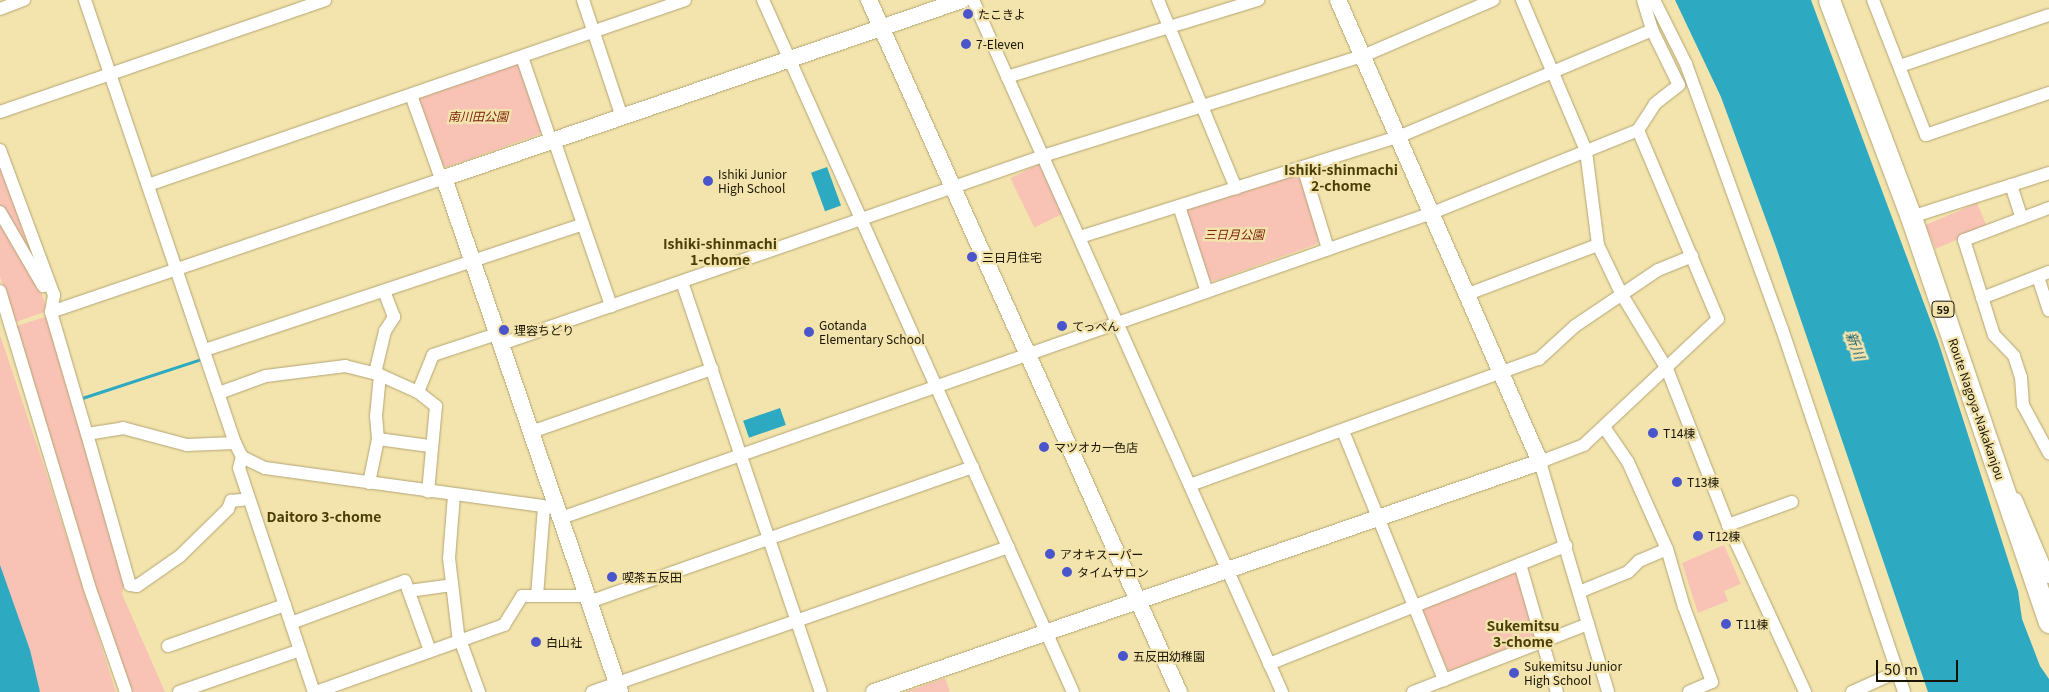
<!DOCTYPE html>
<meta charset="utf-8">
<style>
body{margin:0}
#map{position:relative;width:2049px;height:692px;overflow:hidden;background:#f3e4ae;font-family:Georgia,"Noto Sans JP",serif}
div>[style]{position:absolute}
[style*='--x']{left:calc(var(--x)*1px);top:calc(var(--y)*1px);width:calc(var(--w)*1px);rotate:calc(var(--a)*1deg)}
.green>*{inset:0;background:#f8c2b5;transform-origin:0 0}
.water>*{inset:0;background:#2da9c1;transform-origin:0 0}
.stream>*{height:3px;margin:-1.5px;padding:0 1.5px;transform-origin:1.5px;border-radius:1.5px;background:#2da9c1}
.roads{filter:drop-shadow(0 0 1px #b3a471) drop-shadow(0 0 1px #b3a471)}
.minor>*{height:12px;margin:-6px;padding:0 6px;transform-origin:6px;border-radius:6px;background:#fff}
.tertiary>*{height:16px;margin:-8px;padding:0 8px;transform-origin:8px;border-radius:8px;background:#fff}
.primary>*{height:21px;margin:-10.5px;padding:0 10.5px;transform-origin:10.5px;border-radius:10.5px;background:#fff}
.dots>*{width:14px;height:14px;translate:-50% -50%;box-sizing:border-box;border:2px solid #f3e4ae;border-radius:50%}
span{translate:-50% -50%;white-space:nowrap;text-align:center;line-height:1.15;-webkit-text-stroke:4.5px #f3e4ae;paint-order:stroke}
.shield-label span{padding:1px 4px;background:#f3e4ae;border:1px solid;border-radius:4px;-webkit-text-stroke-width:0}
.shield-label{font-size:11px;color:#191402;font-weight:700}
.poi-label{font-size:12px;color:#191402}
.left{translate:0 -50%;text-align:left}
.park-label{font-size:12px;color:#7e2009;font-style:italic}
.street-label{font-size:12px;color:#191402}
.neighbourhood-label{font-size:14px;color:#4a3d05;font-weight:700}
.water-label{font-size:14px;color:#1e5e6b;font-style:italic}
.scale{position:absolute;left:1876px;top:660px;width:82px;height:22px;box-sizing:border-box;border:2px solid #191402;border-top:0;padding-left:6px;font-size:15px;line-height:18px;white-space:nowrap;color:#191402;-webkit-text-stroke:4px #f3e4ae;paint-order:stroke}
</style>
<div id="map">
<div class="green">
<i style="clip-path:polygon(515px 64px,520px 65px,543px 129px,540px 134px,447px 167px,442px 165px,419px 102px,421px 96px)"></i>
<i style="left:1039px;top:164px;width:55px;height:32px;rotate:64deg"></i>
<i style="clip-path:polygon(0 165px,37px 270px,0 206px)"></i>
<i style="clip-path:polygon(1295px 175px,1300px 177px,1319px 239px,1317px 244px,1214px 281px,1209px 280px,1186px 212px,1188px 208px)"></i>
<i style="left:1977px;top:203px;width:26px;height:56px;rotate:67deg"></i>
<i style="clip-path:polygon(0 217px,41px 291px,47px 311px,16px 322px,0 277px)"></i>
<i style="clip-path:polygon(48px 316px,124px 585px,122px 594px,165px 692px,131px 692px,95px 585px,17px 326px)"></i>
<i style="clip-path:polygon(0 335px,44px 466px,116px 692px,40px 692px,0 567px)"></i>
<i style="clip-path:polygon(1724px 545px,1741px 584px,1724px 591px,1728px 601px,1698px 613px,1682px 563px)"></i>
<i style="clip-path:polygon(1514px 572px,1519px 575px,1536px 633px,1534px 637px,1451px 671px,1447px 669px,1423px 612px,1424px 608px)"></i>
<i style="clip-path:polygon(945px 678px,950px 692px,905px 692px)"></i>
</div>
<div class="water">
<i style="clip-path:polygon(1675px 0,1811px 0,1938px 341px,2018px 591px,2022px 619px,2040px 666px,2049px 679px,2049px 692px,1928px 692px,1776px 247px,1721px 97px)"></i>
<i style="left:827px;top:167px;width:41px;height:17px;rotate:70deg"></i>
<i style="left:780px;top:408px;width:18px;height:39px;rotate:71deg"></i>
<i style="clip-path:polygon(0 565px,30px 650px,40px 692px,0 692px)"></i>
</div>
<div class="stream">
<i style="--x:82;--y:398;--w:125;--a:-18.1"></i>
</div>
<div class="roads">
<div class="minor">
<i style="--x:85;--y:0;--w:468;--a:71.3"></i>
<i style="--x:235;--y:443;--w:16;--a:63"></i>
<i style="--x:242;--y:457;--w:25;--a:26"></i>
<i style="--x:265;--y:468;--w:295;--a:7.8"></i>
<i style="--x:583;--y:0;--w:123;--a:71.6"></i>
<i style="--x:763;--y:0;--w:758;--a:65.87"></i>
<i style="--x:973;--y:0;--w:758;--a:65.94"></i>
<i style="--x:1158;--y:0;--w:204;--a:67.5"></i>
<i style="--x:1522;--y:0;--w:164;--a:67"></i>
<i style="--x:1586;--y:151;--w:95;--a:82.7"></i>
<i style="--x:1598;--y:245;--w:55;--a:64.4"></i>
<i style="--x:1622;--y:295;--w:87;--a:58.7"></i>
<i style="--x:1667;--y:369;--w:168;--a:68.6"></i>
<i style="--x:1728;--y:525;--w:184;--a:65.2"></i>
<i style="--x:1643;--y:0;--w:31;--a:73"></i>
<i style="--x:1654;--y:0;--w:72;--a:63.4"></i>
<i style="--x:1686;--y:64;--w:282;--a:70.1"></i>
<i style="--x:1782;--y:329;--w:383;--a:71.4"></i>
<i style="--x:1873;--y:0;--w:145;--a:68.6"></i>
<i style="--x:1926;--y:135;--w:130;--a:-18.9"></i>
<i style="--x:0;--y:9;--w:26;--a:-21"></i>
<i style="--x:522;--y:57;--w:89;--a:71"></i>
<i style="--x:1900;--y:66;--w:157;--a:-18.9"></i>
<i style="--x:1007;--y:77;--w:263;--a:-17.1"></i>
<i style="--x:411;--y:95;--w:89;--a:70.3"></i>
<i style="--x:0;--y:112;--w:344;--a:-19"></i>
<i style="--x:554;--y:140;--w:176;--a:71"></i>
<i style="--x:0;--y:150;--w:155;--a:69.6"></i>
<i style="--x:54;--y:295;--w:17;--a:100"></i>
<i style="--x:51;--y:312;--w:127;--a:73.6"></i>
<i style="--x:87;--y:434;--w:36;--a:-9"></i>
<i style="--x:123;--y:428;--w:66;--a:14.9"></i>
<i style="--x:187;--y:445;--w:48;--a:-2.4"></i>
<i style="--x:1303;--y:167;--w:86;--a:73"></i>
<i style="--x:148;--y:185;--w:568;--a:-19.01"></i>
<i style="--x:2011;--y:185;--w:35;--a:72"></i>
<i style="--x:1179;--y:206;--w:90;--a:72"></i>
<i style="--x:2049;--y:208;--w:91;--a:159.4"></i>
<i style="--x:1964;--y:240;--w:100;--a:72.5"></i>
<i style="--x:1994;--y:335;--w:29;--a:46"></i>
<i style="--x:2014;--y:356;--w:22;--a:72"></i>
<i style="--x:2021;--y:377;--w:28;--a:86"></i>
<i style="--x:2023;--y:405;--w:55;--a:61.6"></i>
<i style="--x:0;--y:212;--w:86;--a:59.8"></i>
<i style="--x:1911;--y:217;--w:145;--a:-17.7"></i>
<i style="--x:1080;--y:237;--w:333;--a:-17.5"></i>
<i style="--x:1398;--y:137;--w:276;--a:-22.8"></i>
<i style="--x:1652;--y:30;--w:61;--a:63.9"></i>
<i style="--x:1679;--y:85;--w:31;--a:142"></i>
<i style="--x:1655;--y:104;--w:31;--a:123"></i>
<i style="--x:2038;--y:277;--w:35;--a:72"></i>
<i style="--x:682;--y:282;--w:433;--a:71.3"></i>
<i style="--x:0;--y:291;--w:308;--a:73.2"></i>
<i style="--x:89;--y:586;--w:112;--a:70.8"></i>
<i style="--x:1468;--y:294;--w:139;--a:-20.7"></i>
<i style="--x:1982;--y:298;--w:72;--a:-21.2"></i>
<i style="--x:51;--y:312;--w:415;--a:-18.8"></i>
<i style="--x:501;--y:344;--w:574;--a:-19.13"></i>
<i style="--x:1043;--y:156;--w:335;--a:-17.4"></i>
<i style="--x:1363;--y:56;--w:142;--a:-23.3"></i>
<i style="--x:205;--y:350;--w:398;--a:-18.4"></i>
<i style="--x:375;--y:373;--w:43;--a:-76.6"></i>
<i style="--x:385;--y:331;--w:17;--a:-57"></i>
<i style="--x:394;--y:317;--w:28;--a:-111"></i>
<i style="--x:418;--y:392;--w:40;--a:-68"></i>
<i style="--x:433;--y:355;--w:67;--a:-18.2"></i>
<i style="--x:219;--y:393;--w:50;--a:-19.9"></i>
<i style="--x:266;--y:376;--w:80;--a:-7.2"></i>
<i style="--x:345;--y:366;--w:36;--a:14"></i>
<i style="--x:380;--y:375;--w:42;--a:24.1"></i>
<i style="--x:418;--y:392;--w:23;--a:38"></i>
<i style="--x:436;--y:406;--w:86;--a:95.3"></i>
<i style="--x:1604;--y:427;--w:42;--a:55.6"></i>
<i style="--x:1628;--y:462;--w:95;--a:65.9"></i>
<i style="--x:1667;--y:549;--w:60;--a:73.7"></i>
<i style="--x:1684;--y:607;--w:80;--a:69.5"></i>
<i style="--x:1712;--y:682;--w:25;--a:157"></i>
<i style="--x:1343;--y:431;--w:269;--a:67.9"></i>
<i style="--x:531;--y:432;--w:192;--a:-19.2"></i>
<i style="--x:87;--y:434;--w:157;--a:74.1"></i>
<i style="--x:130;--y:585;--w:7;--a:8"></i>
<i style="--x:137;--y:586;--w:52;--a:-34.9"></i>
<i style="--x:180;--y:556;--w:67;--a:-44.4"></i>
<i style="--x:228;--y:509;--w:9;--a:-69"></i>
<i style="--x:231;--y:501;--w:18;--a:-6"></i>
<i style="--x:378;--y:439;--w:52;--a:7.7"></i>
<i style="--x:242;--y:457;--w:11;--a:105"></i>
<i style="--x:239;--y:468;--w:236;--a:71.5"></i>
<i style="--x:369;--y:483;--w:45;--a:-78.4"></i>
<i style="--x:378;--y:439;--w:23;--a:-95"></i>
<i style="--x:376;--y:416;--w:41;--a:-84.4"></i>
<i style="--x:1190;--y:485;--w:371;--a:-19.9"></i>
<i style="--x:1539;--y:359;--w:49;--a:-42.5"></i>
<i style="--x:1575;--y:326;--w:100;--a:-34"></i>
<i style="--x:1658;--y:270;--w:37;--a:-22"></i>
<i style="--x:454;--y:495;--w:63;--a:94.5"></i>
<i style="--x:449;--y:558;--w:77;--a:83.2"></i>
<i style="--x:458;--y:634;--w:62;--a:70.1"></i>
<i style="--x:2016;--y:499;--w:85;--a:67.1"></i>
<i style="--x:561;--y:518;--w:923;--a:-19.3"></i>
<i style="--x:1432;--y:213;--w:222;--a:-21.9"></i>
<i style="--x:1638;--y:130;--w:205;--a:67.1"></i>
<i style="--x:1718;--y:319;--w:184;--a:136.8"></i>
<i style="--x:1584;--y:445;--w:47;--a:158.9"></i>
<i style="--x:1540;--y:462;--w:240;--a:73.5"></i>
<i style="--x:1728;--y:525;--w:68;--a:-19.8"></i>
<i style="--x:1520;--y:564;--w:133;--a:73.9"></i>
<i style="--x:409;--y:591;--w:43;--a:-7.9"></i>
<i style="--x:1579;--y:592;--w:53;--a:-22.2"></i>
<i style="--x:1628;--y:572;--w:16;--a:-45"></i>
<i style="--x:1639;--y:561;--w:30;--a:-23"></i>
<i style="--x:537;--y:596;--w:88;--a:-85.5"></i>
<i style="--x:589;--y:602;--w:407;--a:-19.4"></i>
<i style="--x:291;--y:623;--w:121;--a:-20.2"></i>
<i style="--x:405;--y:581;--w:74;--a:70.3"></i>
<i style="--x:168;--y:646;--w:124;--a:-19.3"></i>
<i style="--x:1269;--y:664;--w:320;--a:-21.7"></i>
<i style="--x:179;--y:692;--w:128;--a:-19.1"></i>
<i style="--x:316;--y:692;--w:200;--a:-19.6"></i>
<i style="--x:504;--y:625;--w:34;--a:-58"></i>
<i style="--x:522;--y:596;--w:65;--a:0"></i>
<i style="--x:592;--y:692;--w:441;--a:-19.2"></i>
<i style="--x:1413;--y:692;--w:188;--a:-21.2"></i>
<i style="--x:1852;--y:692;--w:49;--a:-24"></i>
</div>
<div class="tertiary">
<i style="--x:869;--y:0;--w:758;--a:65.87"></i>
<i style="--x:620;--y:692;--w:543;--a:-108.9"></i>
<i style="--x:444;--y:178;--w:548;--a:-18.96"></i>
<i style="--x:874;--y:692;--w:705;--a:-19.05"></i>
<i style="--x:1540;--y:462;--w:504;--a:-113.62"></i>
</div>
<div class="primary">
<i style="--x:1829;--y:0;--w:232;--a:69.3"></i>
<i style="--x:1911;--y:217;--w:428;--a:71.2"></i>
</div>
</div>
<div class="dots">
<i style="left:968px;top:14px;background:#4b55cb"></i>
<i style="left:966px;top:44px;background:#4b55cb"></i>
<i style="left:708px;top:181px;background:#4b55cb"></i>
<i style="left:972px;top:257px;background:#4b55cb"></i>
<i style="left:1062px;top:326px;background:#4b55cb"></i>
<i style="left:504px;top:330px;background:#4b55cb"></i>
<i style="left:809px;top:332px;background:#4b55cb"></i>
<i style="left:1653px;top:433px;background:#4b55cb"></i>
<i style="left:1044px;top:447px;background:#4b55cb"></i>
<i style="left:1677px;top:482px;background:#4b55cb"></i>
<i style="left:1698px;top:536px;background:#4b55cb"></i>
<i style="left:1050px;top:554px;background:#4b55cb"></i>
<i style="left:1067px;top:572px;background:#4b55cb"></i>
<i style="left:612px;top:577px;background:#4b55cb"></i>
<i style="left:1726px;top:624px;background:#4b55cb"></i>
<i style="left:536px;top:642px;background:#4b55cb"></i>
<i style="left:1123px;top:656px;background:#4b55cb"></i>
<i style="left:1514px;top:673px;background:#4b55cb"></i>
</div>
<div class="shield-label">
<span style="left:1943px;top:309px">59</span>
</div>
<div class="poi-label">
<span class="left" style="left:978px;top:14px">たこきよ</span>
<span class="left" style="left:976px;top:44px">7-Eleven</span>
<span class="left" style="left:718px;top:181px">Ishiki Junior<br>High School</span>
<span class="left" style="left:982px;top:257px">三日月住宅</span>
<span class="left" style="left:819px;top:332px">Gotanda<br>Elementary School</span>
<span class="left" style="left:1072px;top:326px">てっぺん</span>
<span class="left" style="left:514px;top:330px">理容ちどり</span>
<span class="left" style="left:1663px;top:433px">T14棟</span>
<span class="left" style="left:1054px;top:447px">マツオカ一色店</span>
<span class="left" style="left:1687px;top:482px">T13棟</span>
<span class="left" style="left:1708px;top:536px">T12棟</span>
<span class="left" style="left:1060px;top:554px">アオキスーパー</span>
<span class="left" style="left:1077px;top:572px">タイムサロン</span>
<span class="left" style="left:622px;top:577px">喫茶五反田</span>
<span class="left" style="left:1736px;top:624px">T11棟</span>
<span class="left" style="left:546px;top:642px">白山社</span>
<span class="left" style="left:1133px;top:656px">五反田幼稚園</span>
<span class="left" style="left:1524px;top:673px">Sukemitsu Junior<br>High School</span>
</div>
<div class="park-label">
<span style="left:478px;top:116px">南川田公園</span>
<span style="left:1234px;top:234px">三日月公園</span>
</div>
<div class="street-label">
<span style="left:1977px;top:409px;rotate:71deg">Route Nagoya-Nakakanjou</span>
</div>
<div class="neighbourhood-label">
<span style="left:1341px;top:177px">Ishiki-shinmachi<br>2-chome</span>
<span style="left:720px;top:251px">Ishiki-shinmachi<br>1-chome</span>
<span style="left:324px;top:516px">Daitoro 3-chome</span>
<span style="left:1523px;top:633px">Sukemitsu<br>3-chome</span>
</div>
<div class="water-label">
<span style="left:1856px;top:345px;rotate:69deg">新川</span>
</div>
<div class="scale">50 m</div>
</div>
